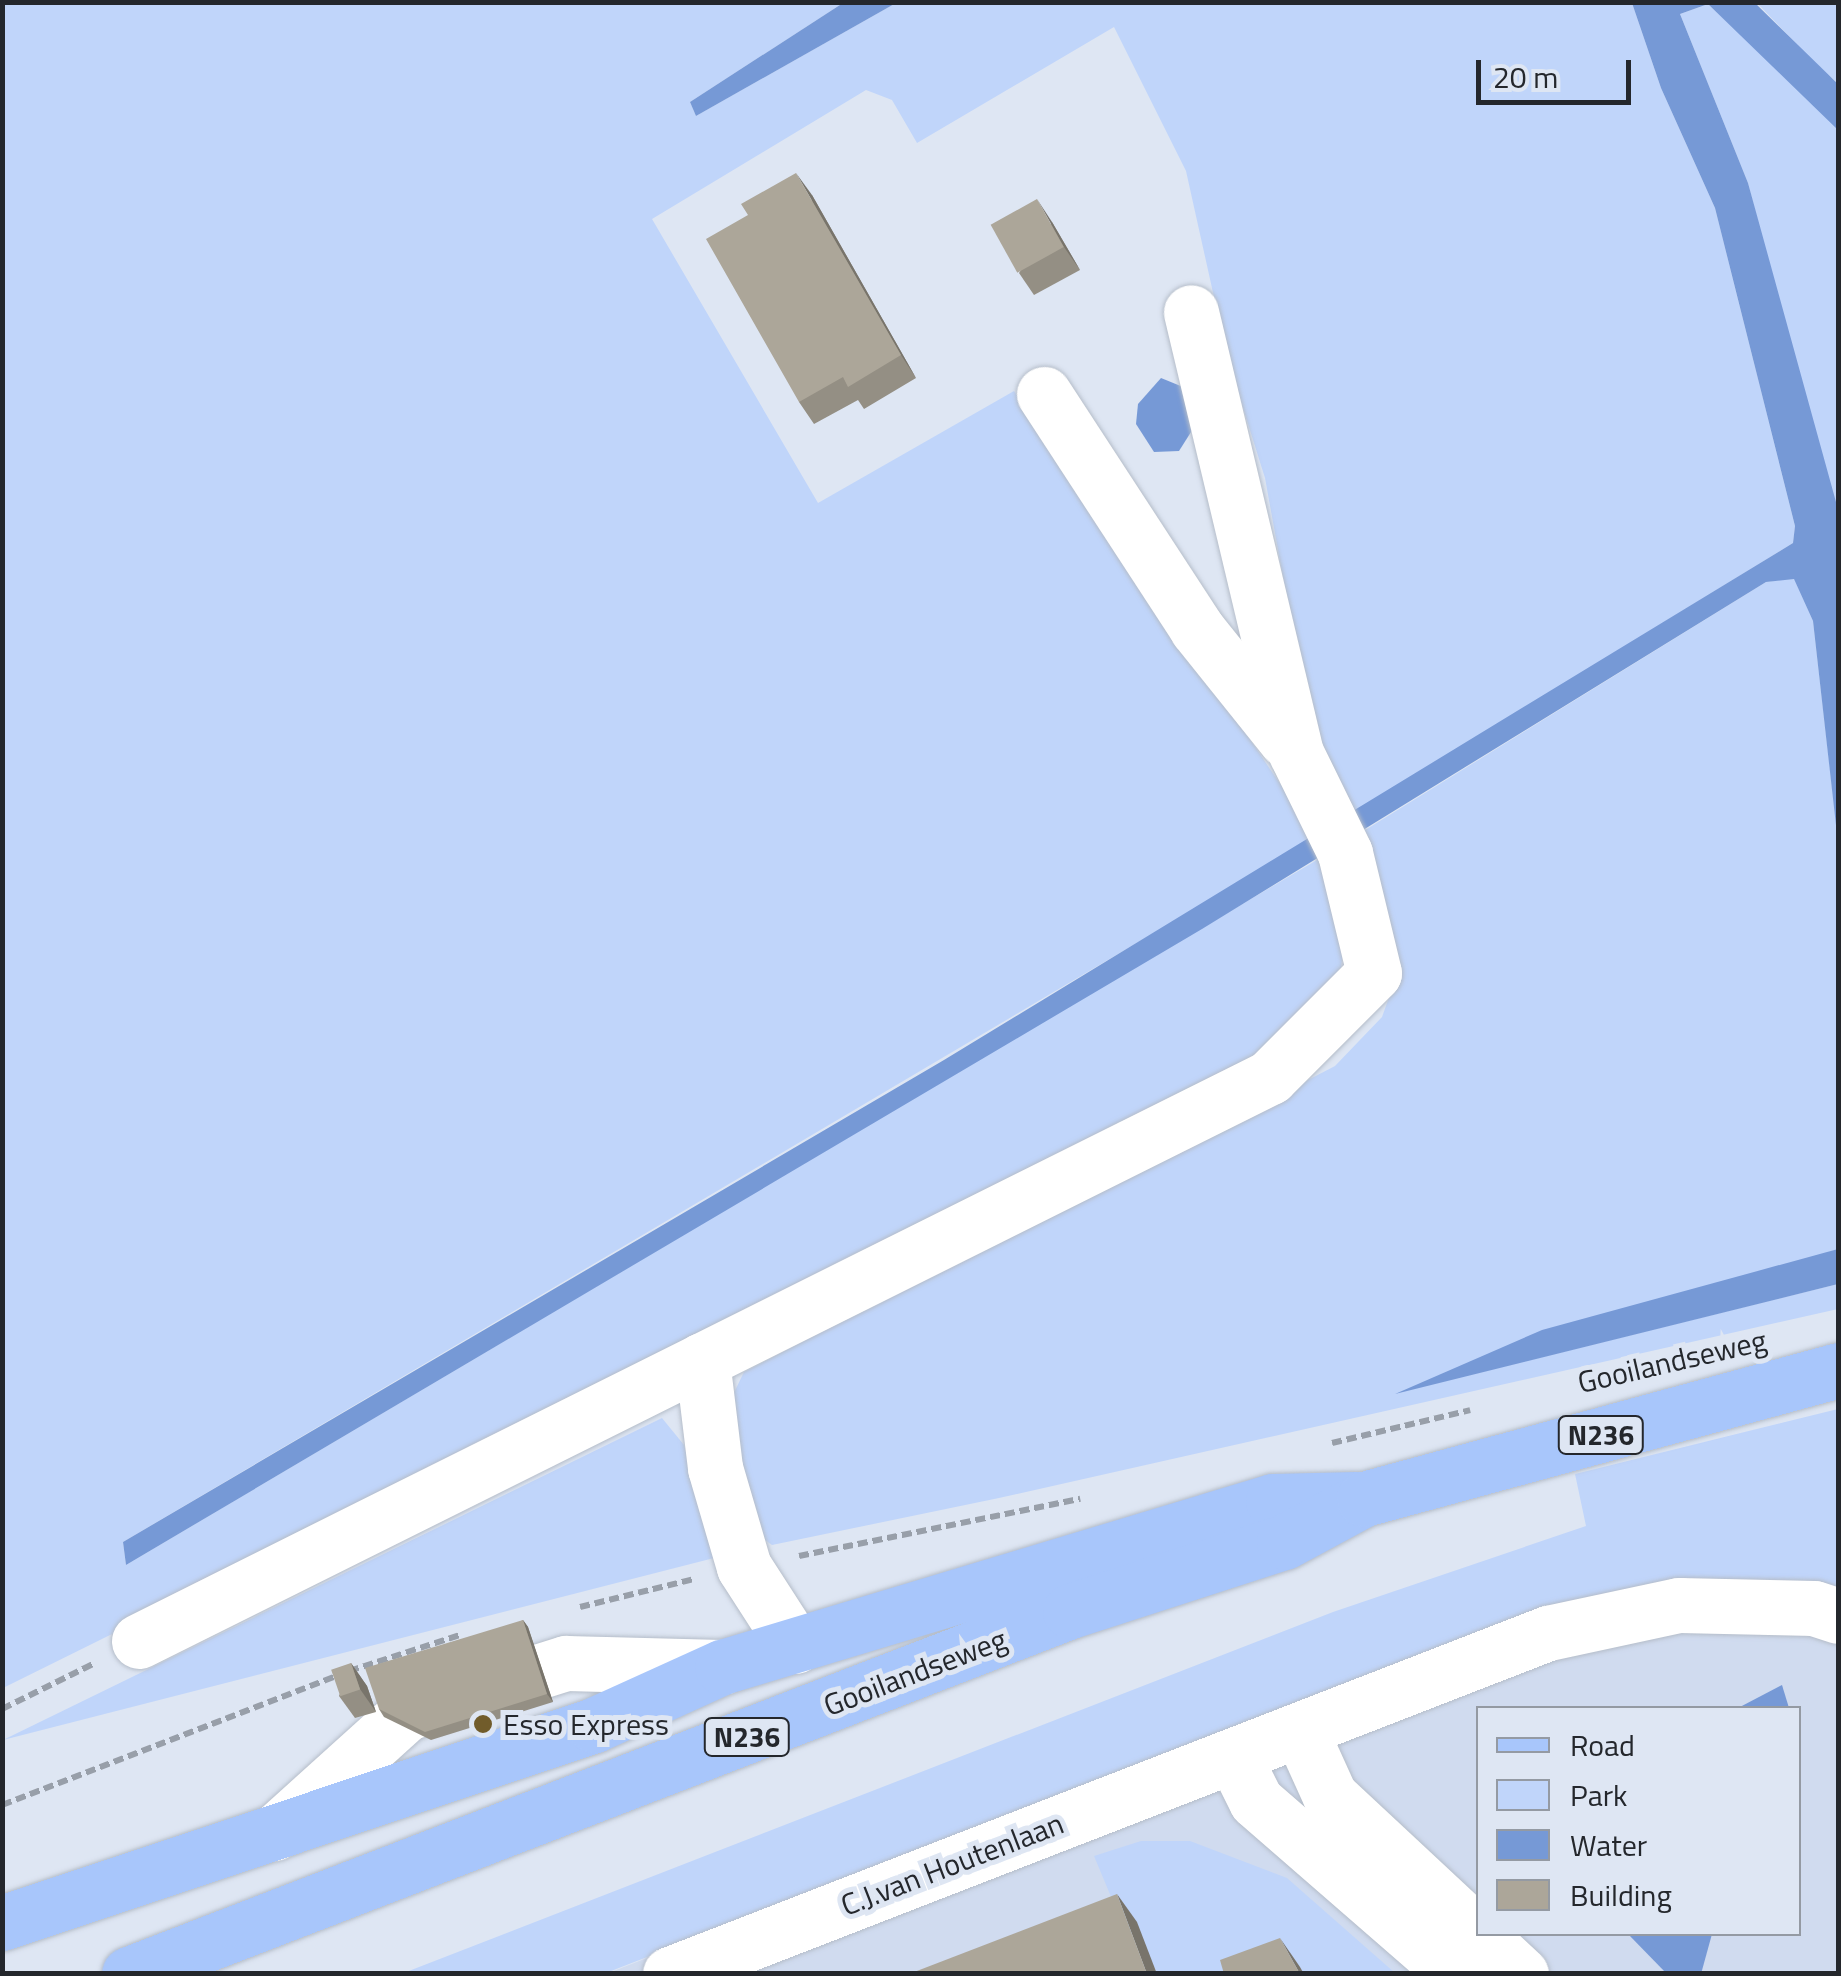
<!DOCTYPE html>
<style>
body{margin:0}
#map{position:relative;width:1841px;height:1976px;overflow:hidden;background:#dee6f3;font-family:"Titillium Web",sans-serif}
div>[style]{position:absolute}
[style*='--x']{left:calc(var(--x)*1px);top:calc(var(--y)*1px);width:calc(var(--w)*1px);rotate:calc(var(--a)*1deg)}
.built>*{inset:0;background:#d0dbef}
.green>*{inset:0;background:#c0d5fa}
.water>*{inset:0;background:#7699d6}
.path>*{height:6px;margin-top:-3px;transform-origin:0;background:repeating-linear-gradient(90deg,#989fa9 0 10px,transparent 0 15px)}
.roads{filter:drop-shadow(0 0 2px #b5bdc9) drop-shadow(0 0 2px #b5bdc9)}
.minor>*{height:55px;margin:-27.5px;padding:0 27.5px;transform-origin:27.5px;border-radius:27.5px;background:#fff}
.major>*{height:55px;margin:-27.5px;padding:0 27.5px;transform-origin:27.5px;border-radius:27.5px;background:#a8c6fb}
.wall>*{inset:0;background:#948f84}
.shaded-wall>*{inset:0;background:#78746b}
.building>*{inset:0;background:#aca699;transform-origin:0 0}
.dots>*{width:28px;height:28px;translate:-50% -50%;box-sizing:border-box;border:5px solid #dee6f3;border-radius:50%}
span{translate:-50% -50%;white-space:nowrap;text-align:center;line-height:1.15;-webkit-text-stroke:10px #dee6f3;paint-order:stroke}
.shield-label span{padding:2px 8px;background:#dee6f3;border:2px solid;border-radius:8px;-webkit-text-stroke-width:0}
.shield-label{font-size:28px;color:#24272c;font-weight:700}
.street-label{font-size:30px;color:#24272c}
.poi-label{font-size:30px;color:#24272c}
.left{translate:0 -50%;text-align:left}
.frame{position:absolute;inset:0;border:5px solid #24272c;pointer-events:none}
.legend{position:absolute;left:1476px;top:1706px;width:325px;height:230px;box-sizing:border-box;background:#dee6f3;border:2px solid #949aa3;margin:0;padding:12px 18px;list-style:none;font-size:30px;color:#24272c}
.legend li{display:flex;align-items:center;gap:20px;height:50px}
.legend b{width:50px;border:2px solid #949aa3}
.scale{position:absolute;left:1476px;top:60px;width:155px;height:45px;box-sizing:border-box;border:5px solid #24272c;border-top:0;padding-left:12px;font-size:30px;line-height:35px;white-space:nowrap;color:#24272c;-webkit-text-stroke:8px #dee6f3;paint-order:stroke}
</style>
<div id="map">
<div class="built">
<i style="clip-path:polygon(evenodd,1838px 1550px,1838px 1973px,606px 1974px,1235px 1728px,1838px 1550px,1478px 1708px,1798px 1708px,1798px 1934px,1478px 1934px,1478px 1708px)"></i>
</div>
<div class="green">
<i style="clip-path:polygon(3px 3px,843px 3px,690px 102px,696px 116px,896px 3px,1632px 3px,1661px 88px,1715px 208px,1795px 526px,1793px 543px,1348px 816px,1309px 721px,1265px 478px,1228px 360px,1186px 171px,1114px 27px,917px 143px,892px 100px,866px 90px,652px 219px,818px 503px,1014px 391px,1316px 837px,123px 1542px,126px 1565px,1327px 854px,1346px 919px,1341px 969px,1326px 1011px,1196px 1097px,3px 1688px)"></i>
<i style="clip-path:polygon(1757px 3px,1838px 3px,1838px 83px,1817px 65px)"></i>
<i style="clip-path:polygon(1708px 4px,1838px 127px,1838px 531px,1748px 183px,1680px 14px)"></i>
<i style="clip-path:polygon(1794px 578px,1813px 621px,1838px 840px,1838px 1249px,1404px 1391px,1838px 1284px,1838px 1309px,999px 1498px,772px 1545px,761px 1537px,751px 1520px,730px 1401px,744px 1372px,1335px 1066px,1382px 1017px,1396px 978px,1362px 832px,1766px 582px)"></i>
<i style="clip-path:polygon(1838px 1409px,1838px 1590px,1235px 1728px,606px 1973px,401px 1974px,1333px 1612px,1586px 1526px,1575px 1474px)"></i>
<i style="clip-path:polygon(662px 1418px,684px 1445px,714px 1558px,3px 1740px)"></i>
<i style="clip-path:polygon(1141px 1841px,1190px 1841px,1287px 1878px,1395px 1973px,1157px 1973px,1138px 1931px,1127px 1935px,1094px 1856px)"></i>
</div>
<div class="water">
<i style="clip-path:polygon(843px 3px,896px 3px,696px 116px,690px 102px)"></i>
<i style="clip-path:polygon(1632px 3px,1755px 3px,1838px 84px,1838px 130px,1708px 4px,1680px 14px,1748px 183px,1836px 502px,1838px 843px,1813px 621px,1794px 579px,1766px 582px,1202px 929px,126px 1565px,123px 1542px,944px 1060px,1793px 543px,1795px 526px,1715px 208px,1661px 88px)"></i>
<i style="clip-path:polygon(1161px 378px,1188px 389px,1198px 421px,1179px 451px,1154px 452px,1136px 424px,1138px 404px)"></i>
<i style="clip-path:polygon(1838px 1249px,1838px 1284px,1395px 1394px,1542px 1330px)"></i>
<i style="clip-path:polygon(1782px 1685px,1789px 1708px,1738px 1708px)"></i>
<i style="clip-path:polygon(1628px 1934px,1712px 1934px,1701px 1974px,1666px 1973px)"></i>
</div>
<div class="path">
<i style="--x:1332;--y:1443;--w:142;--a:-13.4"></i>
<i style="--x:799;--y:1556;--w:287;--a:-11.5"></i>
<i style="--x:580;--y:1607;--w:117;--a:-13.8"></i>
<i style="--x:349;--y:1671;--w:117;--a:-18"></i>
<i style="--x:2;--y:1709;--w:102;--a:-26.3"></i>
<i style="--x:2;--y:1805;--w:359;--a:-21.1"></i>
</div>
<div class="roads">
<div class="minor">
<i style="--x:1044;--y:394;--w:280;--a:56.9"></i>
<i style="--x:1197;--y:629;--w:142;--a:51.3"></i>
<i style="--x:702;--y:1360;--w:109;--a:83.1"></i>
<i style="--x:715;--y:1468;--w:103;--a:73.7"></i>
<i style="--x:744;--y:1567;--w:94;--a:57.2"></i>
<i style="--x:139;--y:1641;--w:1264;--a:-26.5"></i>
<i style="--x:1270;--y:1077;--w:147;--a:-45"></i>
<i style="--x:1374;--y:973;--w:123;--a:-103.6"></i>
<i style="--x:1345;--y:853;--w:111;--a:-116.1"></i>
<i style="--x:1296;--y:753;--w:453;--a:-103.4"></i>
<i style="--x:1300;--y:1730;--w:72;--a:65.6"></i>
<i style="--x:1330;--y:1796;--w:261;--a:43"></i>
<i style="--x:1234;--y:1757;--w:49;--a:63.4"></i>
<i style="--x:1256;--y:1801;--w:264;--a:41"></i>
<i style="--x:274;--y:1833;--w:179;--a:-42.1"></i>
<i style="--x:407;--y:1713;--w:167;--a:-17.5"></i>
<i style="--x:566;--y:1663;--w:156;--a:1.5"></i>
<i style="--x:670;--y:1974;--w:942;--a:-21.23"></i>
<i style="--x:1548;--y:1633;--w:134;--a:-12.1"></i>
<i style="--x:1679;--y:1605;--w:135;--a:1.3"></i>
<i style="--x:1814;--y:1608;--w:25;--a:18"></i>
</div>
<div class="major">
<i style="--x:2;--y:1923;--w:624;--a:-18.49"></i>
<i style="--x:594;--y:1725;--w:141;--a:-24.4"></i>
<i style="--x:722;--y:1667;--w:575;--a:-16.77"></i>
<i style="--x:1273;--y:1501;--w:83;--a:-1.4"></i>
<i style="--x:129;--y:1974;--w:1009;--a:-21.09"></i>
<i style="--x:1070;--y:1611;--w:225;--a:-17.9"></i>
<i style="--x:1284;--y:1542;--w:91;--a:-28.3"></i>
<i style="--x:1364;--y:1499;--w:491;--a:-15.2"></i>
</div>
</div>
<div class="wall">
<i style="clip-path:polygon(812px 195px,916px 378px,864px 409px,858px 400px,814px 424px,799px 402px)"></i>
<i style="clip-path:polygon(1052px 222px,1080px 270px,1034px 295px,1019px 273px)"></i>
<i style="clip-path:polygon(523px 1620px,528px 1627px,553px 1702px,431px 1740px,384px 1717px,379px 1709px)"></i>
<i style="clip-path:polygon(351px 1663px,367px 1686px,376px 1712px,355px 1718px,339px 1696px)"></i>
</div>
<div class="shaded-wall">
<i style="clip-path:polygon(796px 173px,812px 195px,916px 378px,901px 355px)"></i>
<i style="clip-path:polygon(1037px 199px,1052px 222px,1080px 270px,1064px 247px)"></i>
<i style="clip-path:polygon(523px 1620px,528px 1627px,553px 1702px,547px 1694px)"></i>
<i style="clip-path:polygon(351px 1663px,367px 1686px,376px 1712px,360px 1689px)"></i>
<i style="clip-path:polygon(1117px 1894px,1137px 1922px,1157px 1974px,1147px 1974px)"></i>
<i style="clip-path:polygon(1280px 1938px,1300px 1967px,1304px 1974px,1300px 1974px)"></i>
</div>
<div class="building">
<i style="clip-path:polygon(796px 173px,901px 355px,848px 387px,843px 377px,799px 402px,706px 239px,748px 215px,741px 204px)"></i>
<i style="left:1037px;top:199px;width:55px;height:53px;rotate:61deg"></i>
<i style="clip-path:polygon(523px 1620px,547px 1694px,425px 1732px,379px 1709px,365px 1668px)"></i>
<i style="left:351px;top:1663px;width:28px;height:21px;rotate:71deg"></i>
<i style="clip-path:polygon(1117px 1894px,1147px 1974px,909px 1974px)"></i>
<i style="clip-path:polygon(1280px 1938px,1300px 1974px,1224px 1974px,1220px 1960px)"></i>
</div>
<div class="dots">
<i style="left:483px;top:1724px;background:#715c2b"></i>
</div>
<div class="shield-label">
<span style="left:1601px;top:1435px">N236</span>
<span style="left:747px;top:1737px">N236</span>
</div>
<div class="street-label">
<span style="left:1672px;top:1361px;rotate:-13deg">Gooilandseweg</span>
<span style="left:915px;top:1672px;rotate:-21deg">Gooilandseweg</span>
<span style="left:952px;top:1864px;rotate:-21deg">C.J.van Houtenlaan</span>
</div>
<div class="poi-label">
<span class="left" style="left:503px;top:1724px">Esso Express</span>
</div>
<div class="frame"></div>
<ul class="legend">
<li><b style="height:12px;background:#a8c6fb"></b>Road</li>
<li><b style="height:28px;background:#c0d5fa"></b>Park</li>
<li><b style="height:28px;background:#7699d6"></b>Water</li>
<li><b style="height:28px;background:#aca699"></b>Building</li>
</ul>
<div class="scale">20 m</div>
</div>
